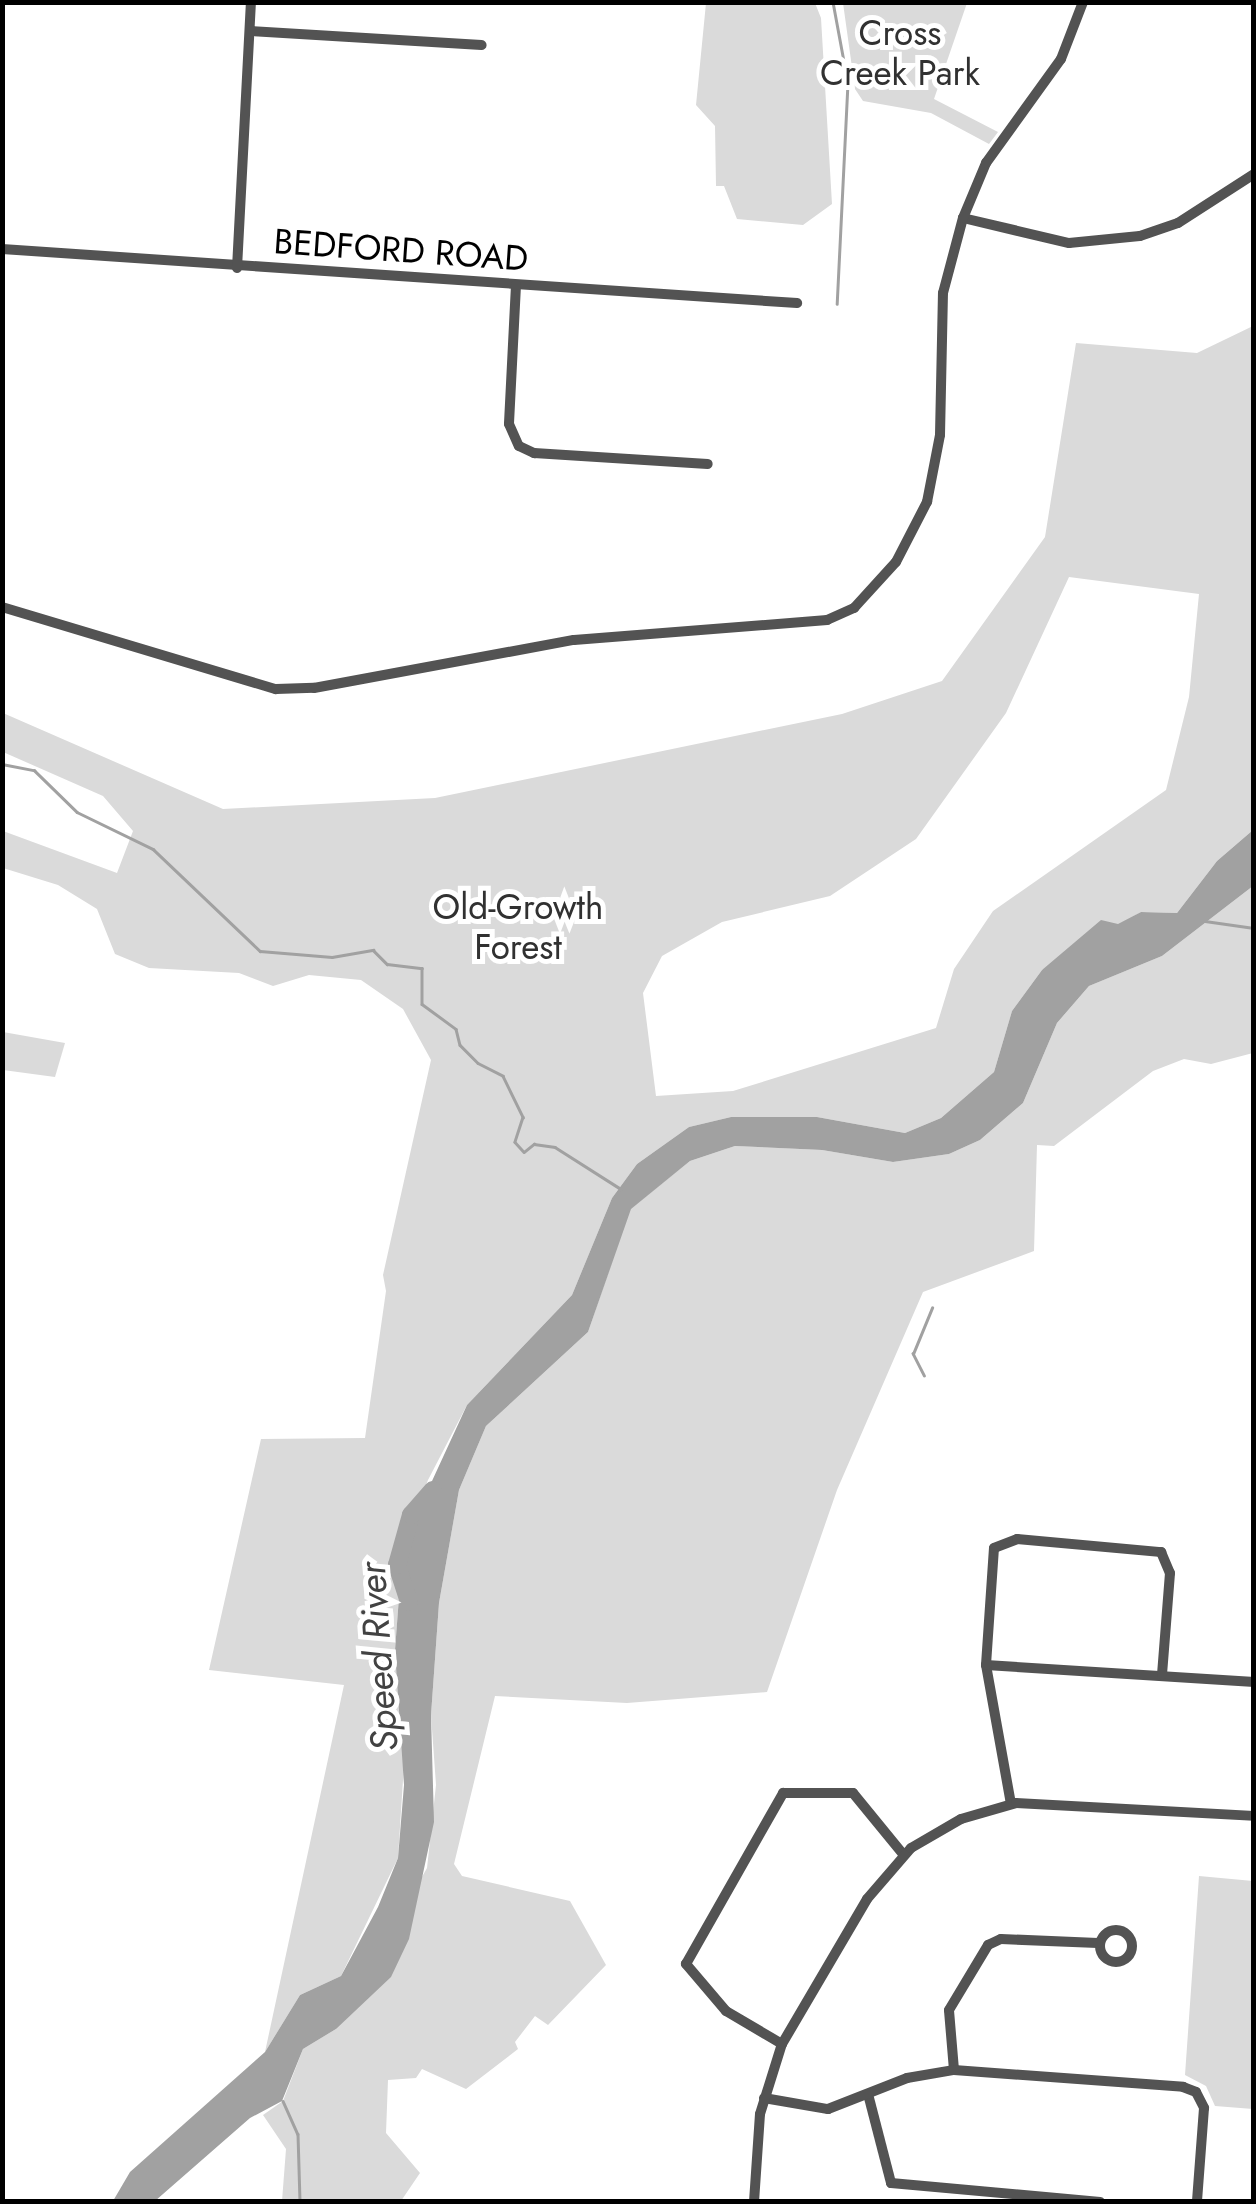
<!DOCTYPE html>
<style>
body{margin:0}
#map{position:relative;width:1256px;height:2204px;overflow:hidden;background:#fff;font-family:Jost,sans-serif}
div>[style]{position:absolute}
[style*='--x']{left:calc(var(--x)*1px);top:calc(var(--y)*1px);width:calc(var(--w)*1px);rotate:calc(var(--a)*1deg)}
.green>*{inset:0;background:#dadada}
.water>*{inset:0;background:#a1a1a1}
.stream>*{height:2.5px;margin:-1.25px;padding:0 1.25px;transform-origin:1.25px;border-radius:1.25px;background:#a1a1a1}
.river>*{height:18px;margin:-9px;padding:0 9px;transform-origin:9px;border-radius:9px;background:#a1a1a1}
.minor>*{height:10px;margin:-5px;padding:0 5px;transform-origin:5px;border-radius:5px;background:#535353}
.minor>.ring{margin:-5px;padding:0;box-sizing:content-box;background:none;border:10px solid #535353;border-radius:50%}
span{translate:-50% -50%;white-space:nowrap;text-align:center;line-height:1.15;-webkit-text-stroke:10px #fff;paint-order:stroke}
.park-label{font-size:35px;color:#313131}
.street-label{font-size:35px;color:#000}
.water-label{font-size:38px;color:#424242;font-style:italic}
.frame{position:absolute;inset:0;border:5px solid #000;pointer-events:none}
</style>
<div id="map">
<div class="green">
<i style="clip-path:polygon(706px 3px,815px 3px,821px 18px,832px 204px,803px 225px,737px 219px,724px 186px,716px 186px,715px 126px,696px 105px)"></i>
<i style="clip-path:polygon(843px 3px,967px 3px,934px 99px,998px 132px,989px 144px,931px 113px,863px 101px,855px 89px)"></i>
<i style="clip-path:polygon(evenodd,1253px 326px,1253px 830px,1217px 861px,1177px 913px,1141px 912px,1042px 970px,1012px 1011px,994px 1072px,941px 1118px,905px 1133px,817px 1117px,731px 1117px,689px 1127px,637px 1164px,612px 1198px,572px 1295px,467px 1405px,428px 1480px,403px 1544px,395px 1650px,405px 1749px,398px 1858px,341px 1976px,300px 1995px,265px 2052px,344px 1685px,209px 1670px,261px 1439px,365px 1438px,386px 1291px,383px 1275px,431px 1060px,403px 1009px,361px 980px,309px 975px,273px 986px,239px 973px,149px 968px,115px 954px,97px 909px,58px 885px,3px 868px,3px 831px,117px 873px,133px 831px,103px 796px,3px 752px,3px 713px,223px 809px,435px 798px,842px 714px,942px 681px,1045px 537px,1076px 343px,1197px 353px,1253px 326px,1069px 577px,1199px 594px,1189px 697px,1166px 790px,993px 911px,954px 969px,936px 1028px,733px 1091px,656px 1096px,643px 993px,662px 956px,722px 922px,830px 896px,916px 839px,1006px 713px,1069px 577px)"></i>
<i style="clip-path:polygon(1253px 886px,1253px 1053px,1211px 1064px,1184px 1059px,1153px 1071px,1054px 1146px,1037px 1145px,1034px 1251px,923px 1292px,837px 1490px,767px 1692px,627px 1703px,495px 1696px,454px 1864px,462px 1876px,570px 1901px,606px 1965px,548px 2025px,535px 2016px,515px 2042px,518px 2049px,466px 2089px,422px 2069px,416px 2078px,388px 2080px,386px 2133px,420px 2173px,401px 2201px,282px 2201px,286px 2149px,263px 2115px,283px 2101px,303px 2049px,336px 2029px,427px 1868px,436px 1785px,431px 1715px,439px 1603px,459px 1490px,486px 1426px,588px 1332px,630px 1209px,690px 1161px,735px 1146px,822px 1150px,893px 1162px,949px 1154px,980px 1140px,1023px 1103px,1057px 1023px,1089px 986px,1162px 956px)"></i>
<i style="clip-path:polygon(3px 1032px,65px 1043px,55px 1077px,3px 1070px)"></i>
<i style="clip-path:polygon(1199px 1876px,1253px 1881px,1253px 2109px,1215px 2106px,1206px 2086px,1185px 2075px)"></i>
</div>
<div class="water">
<i style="clip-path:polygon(1253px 830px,1253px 886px,1162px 956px,1089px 986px,1057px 1023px,1023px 1103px,980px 1140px,949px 1154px,893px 1162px,822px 1150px,735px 1146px,690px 1161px,631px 1209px,588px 1332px,486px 1426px,459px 1490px,439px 1603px,431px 1715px,434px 1822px,409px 1939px,391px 1977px,336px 2029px,303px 2049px,282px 2101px,250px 2118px,155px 2201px,113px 2201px,130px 2172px,265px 2052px,300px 1995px,341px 1976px,378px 1907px,398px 1858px,404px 1785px,395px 1650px,403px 1544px,467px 1405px,572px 1295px,612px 1198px,637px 1164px,689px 1127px,731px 1117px,817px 1117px,905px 1133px,941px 1118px,994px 1072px,1012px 1011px,1042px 970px,1101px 920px,1118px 924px,1141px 912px,1177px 913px,1217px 861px)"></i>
</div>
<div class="stream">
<i style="--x:833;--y:2;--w:82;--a:79.5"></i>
<i style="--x:848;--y:83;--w:221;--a:92.8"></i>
<i style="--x:2;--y:764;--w:33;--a:11"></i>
<i style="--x:34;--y:770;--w:60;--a:44.3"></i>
<i style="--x:77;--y:812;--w:85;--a:26"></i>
<i style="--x:153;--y:849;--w:148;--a:43.6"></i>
<i style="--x:260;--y:951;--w:72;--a:4.8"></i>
<i style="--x:332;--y:957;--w:42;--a:-9.7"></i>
<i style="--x:373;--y:950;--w:20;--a:45"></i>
<i style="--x:387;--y:964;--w:35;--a:7"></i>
<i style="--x:422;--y:968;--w:36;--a:90"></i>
<i style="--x:422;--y:1004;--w:42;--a:36.3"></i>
<i style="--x:456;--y:1029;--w:16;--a:76"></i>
<i style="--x:460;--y:1045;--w:25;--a:45"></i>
<i style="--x:478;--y:1063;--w:28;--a:27"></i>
<i style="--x:503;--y:1076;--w:46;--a:64"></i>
<i style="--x:523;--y:1117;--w:26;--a:108"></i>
<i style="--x:515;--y:1142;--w:13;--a:48"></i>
<i style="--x:524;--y:1152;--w:13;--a:-39"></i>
<i style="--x:534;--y:1144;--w:21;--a:8"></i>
<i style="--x:555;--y:1147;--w:78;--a:32.5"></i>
<i style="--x:1205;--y:921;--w:49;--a:8.1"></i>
<i style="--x:924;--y:1376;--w:25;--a:-117"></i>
<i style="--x:913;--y:1354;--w:50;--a:-67.6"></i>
<i style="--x:283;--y:2101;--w:36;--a:66"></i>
<i style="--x:298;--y:2134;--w:68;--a:88.3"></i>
</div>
<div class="river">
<i style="--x:409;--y:1602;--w:39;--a:-108"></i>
<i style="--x:397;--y:1565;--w:52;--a:-74.4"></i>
<i style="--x:411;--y:1515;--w:33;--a:-49"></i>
</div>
<div class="minor">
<i style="--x:251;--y:31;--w:231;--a:3.5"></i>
<i style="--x:963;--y:218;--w:109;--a:13.3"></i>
<i style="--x:1069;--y:243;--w:71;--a:-5.6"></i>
<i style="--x:1140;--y:236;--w:40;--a:-18.9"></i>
<i style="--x:1178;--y:223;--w:90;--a:-32.8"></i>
<i style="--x:2;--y:249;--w:797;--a:3.89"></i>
<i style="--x:237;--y:268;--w:266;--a:-87"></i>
<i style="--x:516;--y:285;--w:139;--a:92.9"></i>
<i style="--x:509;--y:424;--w:24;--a:66"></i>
<i style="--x:519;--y:446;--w:17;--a:25"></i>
<i style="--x:534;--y:453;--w:174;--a:3.6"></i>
<i style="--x:2;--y:607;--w:286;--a:16.7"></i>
<i style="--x:276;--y:689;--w:38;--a:-2"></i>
<i style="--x:314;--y:688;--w:264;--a:-10.5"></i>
<i style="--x:574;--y:640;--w:254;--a:-4.5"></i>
<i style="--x:827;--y:620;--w:30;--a:-24"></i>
<i style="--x:854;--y:608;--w:62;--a:-47.6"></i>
<i style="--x:896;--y:562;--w:68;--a:-62.7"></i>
<i style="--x:927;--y:502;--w:68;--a:-79"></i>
<i style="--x:940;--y:435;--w:142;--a:-88.8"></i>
<i style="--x:943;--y:293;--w:78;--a:-75.1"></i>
<i style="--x:963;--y:218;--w:60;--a:-67.3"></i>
<i style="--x:986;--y:163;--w:128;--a:-54.2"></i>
<i style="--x:1061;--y:59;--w:61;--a:-68.9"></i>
<i style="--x:986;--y:1665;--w:269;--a:3.6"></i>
<i style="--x:1011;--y:1804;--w:141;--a:-100.2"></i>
<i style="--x:986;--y:1665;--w:117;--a:-86.1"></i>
<i style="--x:994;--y:1548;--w:25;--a:-21"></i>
<i style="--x:1017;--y:1539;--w:145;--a:5.2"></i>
<i style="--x:1161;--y:1552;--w:23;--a:67"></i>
<i style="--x:1170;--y:1573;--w:102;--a:94.5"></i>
<i class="ring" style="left:1100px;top:1930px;width:22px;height:22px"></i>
<i style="--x:782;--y:2044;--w:65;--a:-149.5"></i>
<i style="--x:726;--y:2011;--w:62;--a:-130.4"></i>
<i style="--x:686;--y:1964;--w:197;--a:-60.4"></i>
<i style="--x:783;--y:1793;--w:70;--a:0"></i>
<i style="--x:853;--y:1793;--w:79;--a:50.7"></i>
<i style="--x:954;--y:2070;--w:60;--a:-94.8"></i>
<i style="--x:949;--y:2010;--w:76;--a:-59"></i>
<i style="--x:988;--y:1945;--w:14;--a:-25"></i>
<i style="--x:1001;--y:1939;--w:97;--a:2.4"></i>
<i style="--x:868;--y:2094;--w:92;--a:75.5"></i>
<i style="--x:891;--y:2183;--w:210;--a:5.2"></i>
<i style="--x:764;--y:2098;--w:65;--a:9.8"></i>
<i style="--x:828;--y:2109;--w:85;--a:-21.4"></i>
<i style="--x:907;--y:2078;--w:48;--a:-9.7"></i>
<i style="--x:954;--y:2070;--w:230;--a:4.2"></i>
<i style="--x:1183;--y:2087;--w:14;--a:21"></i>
<i style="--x:1196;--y:2092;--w:18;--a:63"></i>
<i style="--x:1204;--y:2108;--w:94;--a:94.3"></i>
<i style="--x:754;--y:2202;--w:88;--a:-86.1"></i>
<i style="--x:760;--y:2114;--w:73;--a:-72.6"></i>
<i style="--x:782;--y:2044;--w:168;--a:-59.6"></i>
<i style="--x:867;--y:1899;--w:67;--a:-49.2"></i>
<i style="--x:911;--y:1848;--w:58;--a:-30.1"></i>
<i style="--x:961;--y:1819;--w:57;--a:-16.2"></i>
<i style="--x:1016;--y:1803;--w:238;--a:3.1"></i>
</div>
<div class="park-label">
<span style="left:900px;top:53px">Cross<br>Creek Park</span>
<span style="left:518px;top:927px">Old-Growth<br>Forest</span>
</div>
<div class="street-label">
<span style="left:401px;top:250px;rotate:4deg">BEDFORD ROAD</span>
</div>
<div class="water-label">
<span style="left:378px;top:1657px;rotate:-94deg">Speed River</span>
</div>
<div class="frame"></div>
</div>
